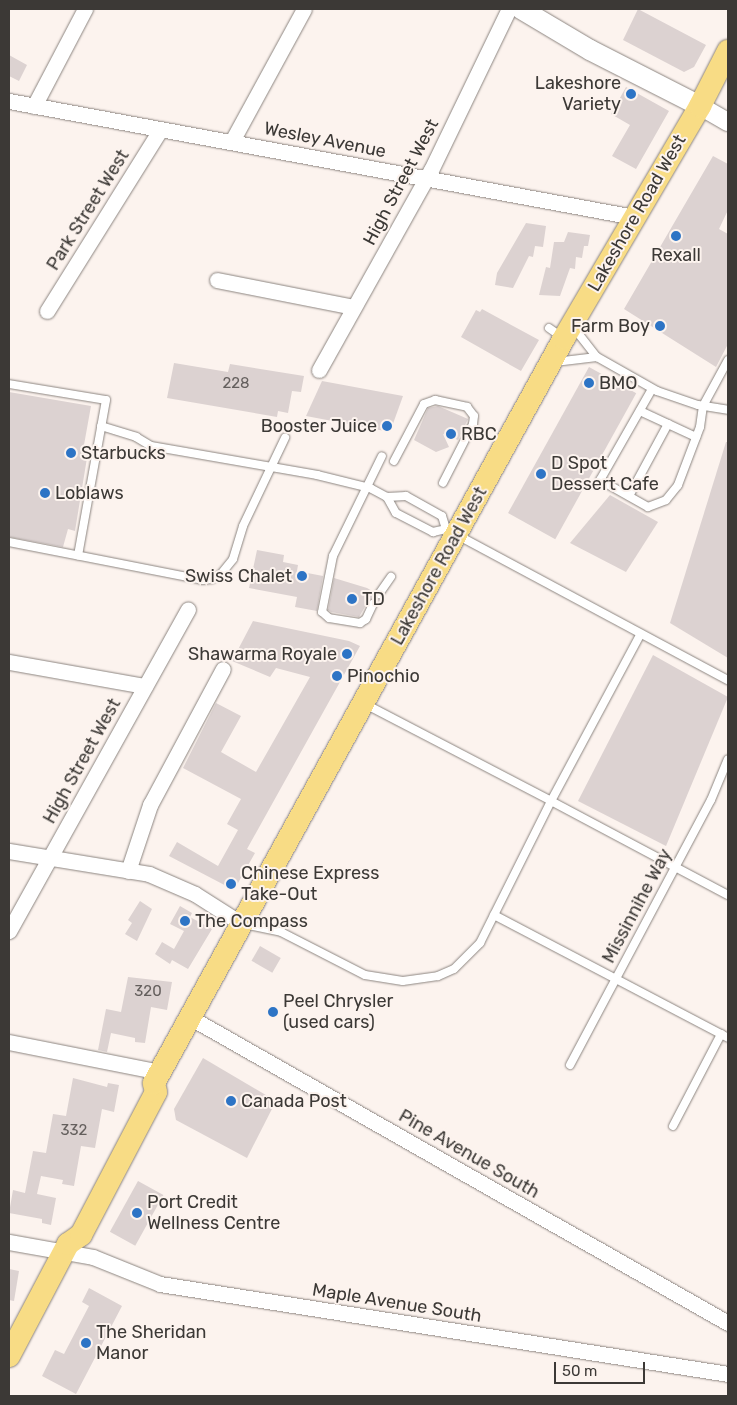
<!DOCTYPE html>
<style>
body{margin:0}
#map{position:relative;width:737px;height:1405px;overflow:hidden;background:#fcf3ee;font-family:Rubik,sans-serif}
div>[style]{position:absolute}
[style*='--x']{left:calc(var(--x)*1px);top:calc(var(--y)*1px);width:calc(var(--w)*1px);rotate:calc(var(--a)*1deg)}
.building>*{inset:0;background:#dcd2d1;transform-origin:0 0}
.roads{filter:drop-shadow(0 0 1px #8c8580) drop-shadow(0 0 1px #8c8580)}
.service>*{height:8px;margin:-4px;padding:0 4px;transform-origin:4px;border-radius:4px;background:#fff}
.minor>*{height:15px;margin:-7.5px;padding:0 7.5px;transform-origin:7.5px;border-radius:7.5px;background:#fff}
.tertiary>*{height:18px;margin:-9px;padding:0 9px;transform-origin:9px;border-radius:9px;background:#fff}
.secondary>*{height:20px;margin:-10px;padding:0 10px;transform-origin:10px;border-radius:10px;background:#fff}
.primary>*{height:22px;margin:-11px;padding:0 11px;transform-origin:11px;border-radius:11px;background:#f8dc85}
.dots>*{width:14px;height:14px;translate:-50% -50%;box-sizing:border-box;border:2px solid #fcf3ee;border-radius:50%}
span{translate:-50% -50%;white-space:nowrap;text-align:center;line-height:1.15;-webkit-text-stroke:4px #fcf3ee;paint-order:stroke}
.number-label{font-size:15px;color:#645f5d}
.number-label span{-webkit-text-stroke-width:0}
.poi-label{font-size:18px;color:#3c3936}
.right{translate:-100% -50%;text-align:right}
.left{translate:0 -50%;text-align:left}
.street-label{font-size:18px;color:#3c3936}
.frame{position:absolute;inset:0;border:10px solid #3c3936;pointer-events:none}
.scale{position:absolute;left:554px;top:1362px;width:91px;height:22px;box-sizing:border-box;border:2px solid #3c3936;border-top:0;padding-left:6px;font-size:15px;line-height:18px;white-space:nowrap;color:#3c3936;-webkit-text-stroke:4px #fcf3ee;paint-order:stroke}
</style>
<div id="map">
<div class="building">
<i style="clip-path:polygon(638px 9px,706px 45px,694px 67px,684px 72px,623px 40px)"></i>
<i style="clip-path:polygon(9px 55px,27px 65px,19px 81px,9px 76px)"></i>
<i style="clip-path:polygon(626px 87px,669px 111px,636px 169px,612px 156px,630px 125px,611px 114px)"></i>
<i style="clip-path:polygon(713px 156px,728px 164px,728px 210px,719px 229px,728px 234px,728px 344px,716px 367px,624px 309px)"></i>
<i style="clip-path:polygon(526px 223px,546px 226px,543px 247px,535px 246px,533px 257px,529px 256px,513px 288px,495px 285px,497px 273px)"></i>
<i style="clip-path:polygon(568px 232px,590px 235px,588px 246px,584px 246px,582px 258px,576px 257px,575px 269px,570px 268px,560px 296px,539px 295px,546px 267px,550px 268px,554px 242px,564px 242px)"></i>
<i style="clip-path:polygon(482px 309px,539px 340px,521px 371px,461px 337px,476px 310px,480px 312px)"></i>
<i style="clip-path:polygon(174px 363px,228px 372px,230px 364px,304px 376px,301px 392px,292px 391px,288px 413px,278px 411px,277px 417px,167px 398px)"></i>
<i style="left:589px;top:367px;width:54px;height:167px;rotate:29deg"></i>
<i style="clip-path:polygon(322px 381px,403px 396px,390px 432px,306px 416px)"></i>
<i style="clip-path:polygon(9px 392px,91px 406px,82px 456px,87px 458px,75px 531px,68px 529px,63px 547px,9px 537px)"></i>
<i style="clip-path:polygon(438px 406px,468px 419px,458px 440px,443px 434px,449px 447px,436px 452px,414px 440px,428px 408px)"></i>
<i style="clip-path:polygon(726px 442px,728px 442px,728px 658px,670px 623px)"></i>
<i style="clip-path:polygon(610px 495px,658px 522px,626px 572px,570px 543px)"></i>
<i style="clip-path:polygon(257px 550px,284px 555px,283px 562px,298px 565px,297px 571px,323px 576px,317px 611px,295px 607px,297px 597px,249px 588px)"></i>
<i style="clip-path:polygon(334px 578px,367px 588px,374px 592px,376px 599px,384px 599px,379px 607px,376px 599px,369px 600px,359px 617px,331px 612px,328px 610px)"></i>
<i style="clip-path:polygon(253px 621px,349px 641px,360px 646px,247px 849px,255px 853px,234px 890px,169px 856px,177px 842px,218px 866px,238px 830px,227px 824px,241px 799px,183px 768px,216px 703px,241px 716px,221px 752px,256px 772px,310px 677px,276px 668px,270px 677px,232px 661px)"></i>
<i style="clip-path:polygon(653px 655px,728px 697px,666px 846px,578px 801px)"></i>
<i style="clip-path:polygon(140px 901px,152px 909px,137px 941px,125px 934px,132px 923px,128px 920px)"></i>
<i style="clip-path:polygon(180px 906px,192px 913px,190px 917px,212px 929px,188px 969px,172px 960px,170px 964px,155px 954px,162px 942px,174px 949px,184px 931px,170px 924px)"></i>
<i style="left:260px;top:946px;width:24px;height:17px;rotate:30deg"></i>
<i style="clip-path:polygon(128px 977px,172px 982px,167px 1010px,151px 1007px,145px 1043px,135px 1042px,135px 1038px,111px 1033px,107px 1052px,98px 1050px,106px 1009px,121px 1012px)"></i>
<i style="clip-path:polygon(203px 1058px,276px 1101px,247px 1158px,176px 1120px,174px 1109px)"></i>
<i style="clip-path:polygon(73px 1078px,107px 1087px,108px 1083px,119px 1085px,114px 1112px,102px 1109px,95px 1148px,81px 1146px,74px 1186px,62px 1184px,63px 1180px,41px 1176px,37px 1194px,56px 1198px,51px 1225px,42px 1223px,42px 1219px,9px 1213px,13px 1190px,25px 1193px,33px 1151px,46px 1153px,53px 1114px,66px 1116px)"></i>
<i style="left:138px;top:1181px;width:29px;height:58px;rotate:29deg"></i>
<i style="clip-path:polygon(9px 1269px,19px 1271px,14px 1301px,9px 1300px)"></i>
<i style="clip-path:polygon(89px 1288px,122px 1306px,76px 1394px,42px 1376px,55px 1350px,64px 1354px,89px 1306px,82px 1302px)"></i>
</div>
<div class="roads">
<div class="service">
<i style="--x:549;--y:328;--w:16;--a:35"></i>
<i style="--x:574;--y:328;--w:37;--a:52"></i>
<i style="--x:597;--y:357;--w:69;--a:29.5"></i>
<i style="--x:657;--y:391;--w:43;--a:18.9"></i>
<i style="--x:698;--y:405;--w:30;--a:9"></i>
<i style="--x:555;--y:362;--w:42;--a:-6.8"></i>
<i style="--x:9;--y:384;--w:98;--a:9.4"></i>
<i style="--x:106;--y:400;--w:158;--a:100.2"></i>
<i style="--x:652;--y:389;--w:105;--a:119.7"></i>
<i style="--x:600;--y:480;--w:55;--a:29.4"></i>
<i style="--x:648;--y:507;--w:19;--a:-21"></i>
<i style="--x:666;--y:500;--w:19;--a:-51"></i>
<i style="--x:678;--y:485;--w:62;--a:-69.2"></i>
<i style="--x:700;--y:427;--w:21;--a:-82"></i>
<i style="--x:703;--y:406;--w:52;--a:-61.5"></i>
<i style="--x:640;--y:411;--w:62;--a:24.9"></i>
<i style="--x:101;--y:426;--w:37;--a:17"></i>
<i style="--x:136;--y:437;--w:17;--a:31"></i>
<i style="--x:151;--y:446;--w:169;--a:9.9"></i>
<i style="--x:317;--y:475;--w:55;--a:13.8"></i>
<i style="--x:370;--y:488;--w:19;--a:28"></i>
<i style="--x:387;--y:497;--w:18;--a:61"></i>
<i style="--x:396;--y:513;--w:42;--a:27.2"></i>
<i style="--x:433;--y:532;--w:13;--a:-13"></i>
<i style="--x:446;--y:529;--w:320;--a:28.2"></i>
<i style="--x:394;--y:461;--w:64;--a:-62.2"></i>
<i style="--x:424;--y:404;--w:12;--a:-20"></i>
<i style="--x:435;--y:400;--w:33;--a:12"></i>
<i style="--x:467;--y:407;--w:11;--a:52"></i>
<i style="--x:474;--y:416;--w:8;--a:97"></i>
<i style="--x:473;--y:424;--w:66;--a:117"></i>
<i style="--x:629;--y:496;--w:82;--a:-61.6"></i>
<i style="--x:387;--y:497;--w:19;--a:-3"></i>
<i style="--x:406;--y:496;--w:41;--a:29.1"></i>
<i style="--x:442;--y:516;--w:14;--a:73"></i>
<i style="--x:9;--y:542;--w:197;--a:11.1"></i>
<i style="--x:202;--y:580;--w:10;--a:-6"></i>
<i style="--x:212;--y:579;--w:10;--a:-29"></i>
<i style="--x:221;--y:574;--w:19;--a:-51"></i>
<i style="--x:233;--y:559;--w:34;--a:-73"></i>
<i style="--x:243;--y:526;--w:98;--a:-64.5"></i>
<i style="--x:379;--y:594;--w:21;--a:-55"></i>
<i style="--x:373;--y:604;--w:17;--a:115"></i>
<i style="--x:366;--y:619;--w:7;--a:146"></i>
<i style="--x:360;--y:623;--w:31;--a:-171"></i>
<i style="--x:329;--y:618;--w:9;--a:-139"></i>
<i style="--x:322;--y:612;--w:57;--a:-78.9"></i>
<i style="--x:333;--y:556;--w:111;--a:-63.9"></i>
<i style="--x:365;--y:704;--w:210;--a:27.5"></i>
<i style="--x:551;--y:801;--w:188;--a:-61.8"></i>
<i style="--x:494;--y:915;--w:264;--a:27.7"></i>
<i style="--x:244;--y:924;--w:38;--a:12"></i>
<i style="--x:281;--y:932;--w:94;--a:27.1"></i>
<i style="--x:365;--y:975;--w:38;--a:9"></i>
<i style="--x:403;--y:981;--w:35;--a:-8"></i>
<i style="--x:438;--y:976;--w:17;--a:-24"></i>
<i style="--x:454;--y:969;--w:37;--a:-45"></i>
<i style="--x:480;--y:943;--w:159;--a:-63.4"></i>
<i style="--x:551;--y:801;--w:200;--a:28"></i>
<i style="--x:570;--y:1065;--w:300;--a:-62"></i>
<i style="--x:711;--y:800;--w:44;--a:-67.5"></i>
<i style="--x:673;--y:1126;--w:104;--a:-62.4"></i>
</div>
<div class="minor">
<i style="--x:9;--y:101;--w:636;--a:10.51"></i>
<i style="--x:34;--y:106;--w:110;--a:-62.3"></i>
<i style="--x:232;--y:141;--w:150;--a:-61.4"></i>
<i style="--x:217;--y:280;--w:139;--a:11.2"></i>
<i style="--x:47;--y:311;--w:213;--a:-58"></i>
<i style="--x:319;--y:370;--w:229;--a:-60.8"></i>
<i style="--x:431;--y:170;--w:179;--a:-64.2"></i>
<i style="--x:9;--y:662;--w:138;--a:10"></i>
<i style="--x:9;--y:851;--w:142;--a:9.3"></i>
<i style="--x:149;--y:874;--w:50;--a:23.5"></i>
<i style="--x:195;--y:894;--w:56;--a:32.6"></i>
<i style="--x:128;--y:871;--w:70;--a:-71.6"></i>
<i style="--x:150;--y:805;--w:154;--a:-61.8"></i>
<i style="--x:9;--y:931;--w:368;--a:-60.9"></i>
<i style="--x:191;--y:1018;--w:618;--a:29.6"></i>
<i style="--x:9;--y:1042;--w:155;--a:11.2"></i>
<i style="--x:9;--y:1242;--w:85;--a:10.1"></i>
<i style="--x:93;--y:1257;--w:72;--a:21.9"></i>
<i style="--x:160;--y:1284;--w:575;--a:9"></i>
</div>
<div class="tertiary">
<i style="--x:700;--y:106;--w:32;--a:30"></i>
</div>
<div class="secondary">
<i style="--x:521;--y:9;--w:80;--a:30.7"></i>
<i style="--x:590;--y:50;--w:123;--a:27"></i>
</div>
<div class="primary">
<i style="--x:9;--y:1356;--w:127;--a:-62.2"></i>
<i style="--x:68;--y:1244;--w:16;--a:-35"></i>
<i style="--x:81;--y:1235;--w:161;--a:-62.3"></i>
<i style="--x:156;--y:1092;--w:9;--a:-103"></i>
<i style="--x:154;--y:1083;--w:850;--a:-61.17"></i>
<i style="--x:564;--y:338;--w:269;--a:-59.6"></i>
<i style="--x:700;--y:106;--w:62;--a:-63"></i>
</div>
</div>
<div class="dots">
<i style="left:631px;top:94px;background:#2d74c5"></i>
<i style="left:676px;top:236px;background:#2d74c5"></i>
<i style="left:660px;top:326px;background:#2d74c5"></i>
<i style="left:589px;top:383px;background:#2d74c5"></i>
<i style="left:387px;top:426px;background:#2d74c5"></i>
<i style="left:451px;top:434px;background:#2d74c5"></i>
<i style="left:71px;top:453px;background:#2d74c5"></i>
<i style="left:541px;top:474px;background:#2d74c5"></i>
<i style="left:45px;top:493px;background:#2d74c5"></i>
<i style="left:302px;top:576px;background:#2d74c5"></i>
<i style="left:352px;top:599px;background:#2d74c5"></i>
<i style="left:347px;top:654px;background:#2d74c5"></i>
<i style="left:337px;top:676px;background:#2d74c5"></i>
<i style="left:231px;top:884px;background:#2d74c5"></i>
<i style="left:185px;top:921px;background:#2d74c5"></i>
<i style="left:273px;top:1012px;background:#2d74c5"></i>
<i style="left:231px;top:1101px;background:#2d74c5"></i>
<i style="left:137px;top:1213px;background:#2d74c5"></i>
<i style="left:86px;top:1343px;background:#2d74c5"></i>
</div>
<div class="number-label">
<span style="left:236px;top:384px">228</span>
<span style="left:148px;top:992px">320</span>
<span style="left:74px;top:1131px">332</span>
</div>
<div class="poi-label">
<span class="right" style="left:621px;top:94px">Lakeshore<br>Variety</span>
<span style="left:676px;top:255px">Rexall</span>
<span class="right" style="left:650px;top:326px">Farm Boy</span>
<span class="left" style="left:599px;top:383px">BMO</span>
<span class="right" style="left:377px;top:426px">Booster Juice</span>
<span class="left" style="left:461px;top:434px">RBC</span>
<span class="left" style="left:81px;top:453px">Starbucks</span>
<span class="left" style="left:551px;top:474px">D Spot<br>Dessert Cafe</span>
<span class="left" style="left:55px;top:493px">Loblaws</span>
<span class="right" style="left:292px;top:576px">Swiss Chalet</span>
<span class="left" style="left:362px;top:599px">TD</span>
<span class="right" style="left:337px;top:654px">Shawarma Royale</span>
<span class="left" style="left:347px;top:676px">Pinochio</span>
<span class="left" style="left:241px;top:884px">Chinese Express<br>Take-Out</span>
<span class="left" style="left:195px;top:921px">The Compass</span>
<span class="left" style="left:283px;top:1012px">Peel Chrysler<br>(used cars)</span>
<span class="left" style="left:241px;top:1101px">Canada Post</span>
<span class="left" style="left:147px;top:1213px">Port Credit<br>Wellness Centre</span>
<span class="left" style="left:96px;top:1343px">The Sheridan<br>Manor</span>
</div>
<div class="street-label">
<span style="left:325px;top:140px;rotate:11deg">Wesley Avenue</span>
<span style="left:401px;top:182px;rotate:-62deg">High Street West</span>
<span style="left:88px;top:210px;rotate:-58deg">Park Street West</span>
<span style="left:637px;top:213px;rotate:-60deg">Lakeshore Road West</span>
<span style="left:439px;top:566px;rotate:-61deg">Lakeshore Road West</span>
<span style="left:82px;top:761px;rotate:-61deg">High Street West</span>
<span style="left:637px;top:906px;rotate:-62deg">Missinnihe Way</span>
<span style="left:469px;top:1154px;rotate:30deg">Pine Avenue South</span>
<span style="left:397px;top:1303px;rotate:9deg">Maple Avenue South</span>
</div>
<div class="frame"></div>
<div class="scale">50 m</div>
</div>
